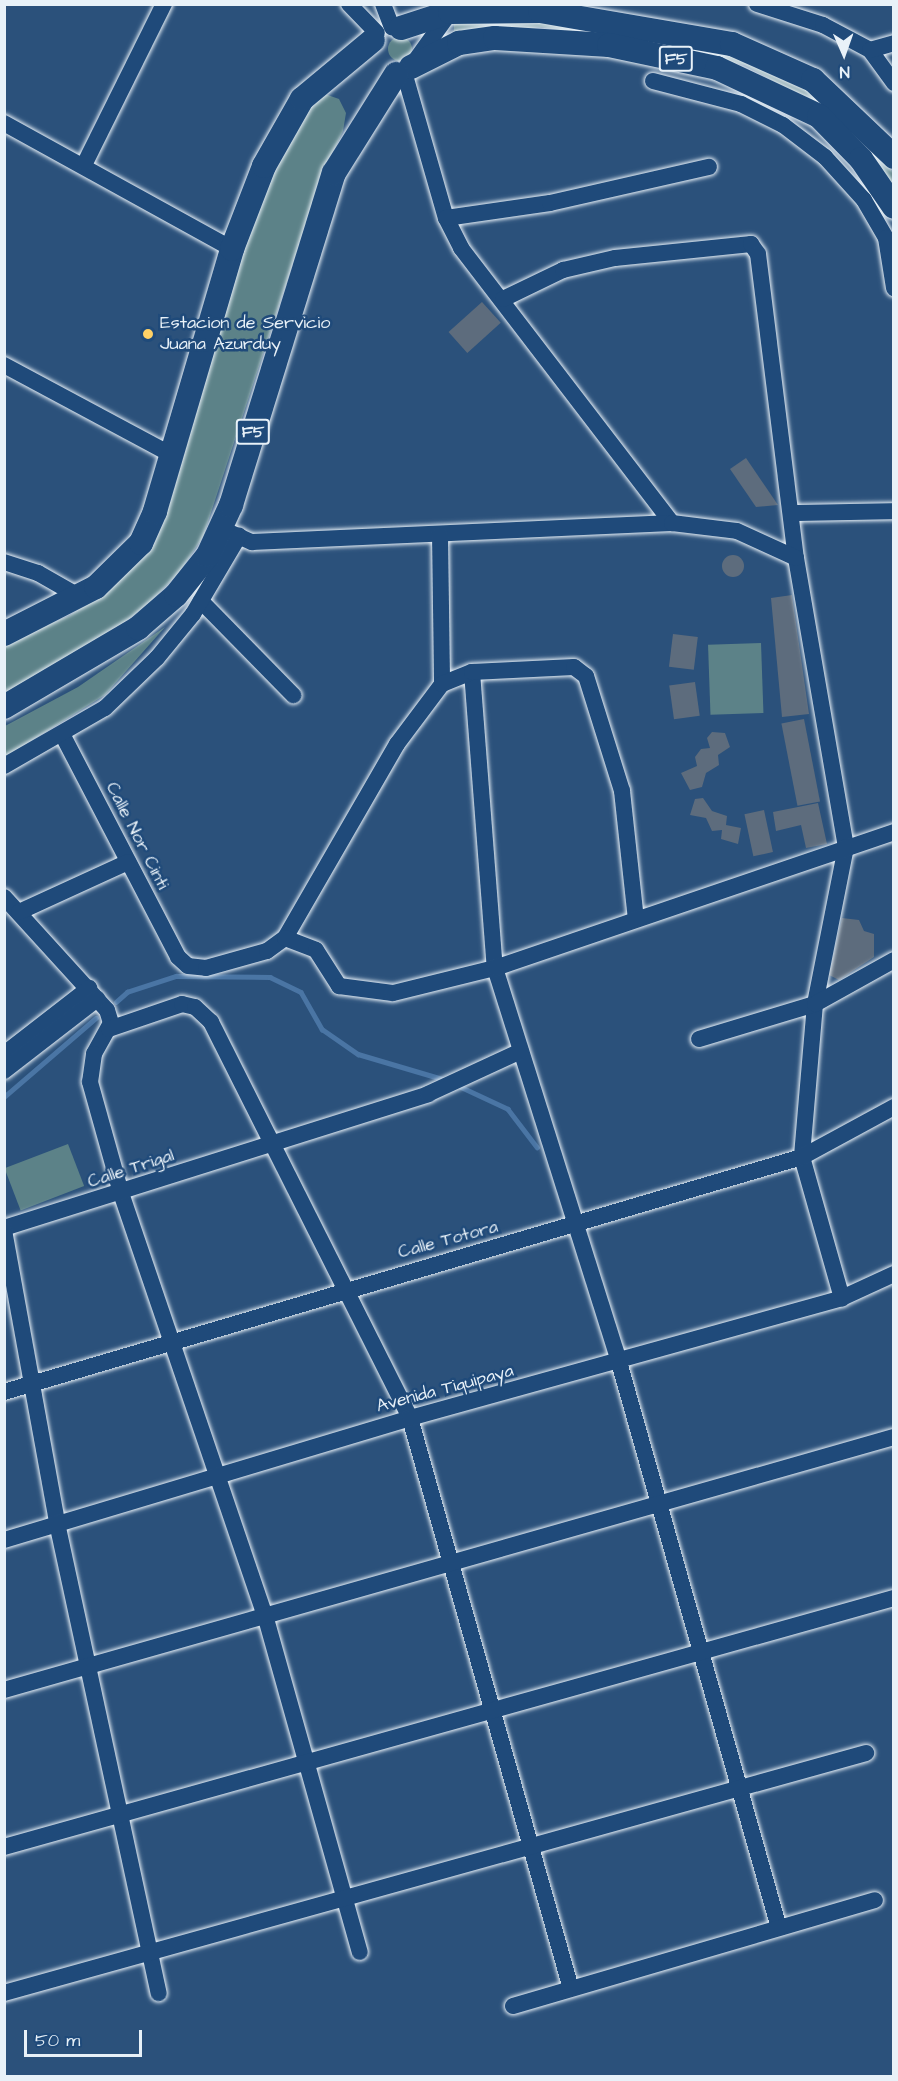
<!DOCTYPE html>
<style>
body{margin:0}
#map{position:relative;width:898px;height:2081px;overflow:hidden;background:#2b517b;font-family:"Architects Daughter",sans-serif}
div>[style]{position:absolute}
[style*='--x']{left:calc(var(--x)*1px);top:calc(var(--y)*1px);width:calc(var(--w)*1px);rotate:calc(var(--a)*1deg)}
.green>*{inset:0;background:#5c8288;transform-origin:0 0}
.round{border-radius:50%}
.stream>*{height:4.5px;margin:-2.25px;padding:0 2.25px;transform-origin:2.25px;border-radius:2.25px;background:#4a75a4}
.building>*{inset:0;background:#5d6c7d;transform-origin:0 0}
.roads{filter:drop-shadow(0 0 2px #e8f1f8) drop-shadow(0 0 2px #e8f1f8)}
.minor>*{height:16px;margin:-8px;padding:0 8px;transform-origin:8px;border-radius:8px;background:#1f4a7a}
.highway>*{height:24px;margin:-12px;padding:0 12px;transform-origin:12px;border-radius:12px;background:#1f4a7a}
.dots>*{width:16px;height:16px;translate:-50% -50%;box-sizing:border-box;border:3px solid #1f4a7a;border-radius:50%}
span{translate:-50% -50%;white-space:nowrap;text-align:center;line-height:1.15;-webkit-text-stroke:5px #1f4a7a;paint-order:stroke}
.shield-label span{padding:2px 4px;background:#1f4a7a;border:2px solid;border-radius:4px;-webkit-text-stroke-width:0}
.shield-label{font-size:16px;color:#e8f1f8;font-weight:700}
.poi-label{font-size:18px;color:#e8f1f8}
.left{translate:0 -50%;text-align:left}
.street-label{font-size:18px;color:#e8f1f8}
.frame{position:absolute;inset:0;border:6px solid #e8f1f8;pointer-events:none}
.north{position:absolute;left:814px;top:24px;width:60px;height:60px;-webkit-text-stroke:4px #1f4a7a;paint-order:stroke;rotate:178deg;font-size:16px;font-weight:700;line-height:24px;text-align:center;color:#e8f1f8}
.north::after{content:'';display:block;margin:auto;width:21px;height:27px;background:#e8f1f8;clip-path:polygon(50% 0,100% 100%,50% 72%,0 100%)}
.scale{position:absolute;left:24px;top:2030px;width:118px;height:27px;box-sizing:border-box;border:3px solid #e8f1f8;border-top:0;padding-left:8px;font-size:18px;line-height:21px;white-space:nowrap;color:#e8f1f8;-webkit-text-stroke:4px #1f4a7a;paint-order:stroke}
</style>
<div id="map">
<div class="green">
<i style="clip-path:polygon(528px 19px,721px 51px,801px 85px,882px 156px,893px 173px,893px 186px,826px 110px,745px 65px,542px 27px,454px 37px,454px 22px)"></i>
<i class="round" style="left:388px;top:37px;width:24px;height:24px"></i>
<i style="clip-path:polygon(322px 93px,339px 99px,346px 113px,343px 131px,321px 178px,203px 537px,178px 574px,149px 603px,102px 640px,5px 694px,5px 642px,69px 616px,119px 580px,218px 328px,259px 205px,295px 124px)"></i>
<i style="clip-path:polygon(165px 627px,105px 695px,5px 757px,5px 726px,78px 687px)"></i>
<i style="left:761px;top:643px;width:70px;height:53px;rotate:88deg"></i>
<i style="left:68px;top:1144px;width:45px;height:68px;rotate:69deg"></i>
</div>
<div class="stream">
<i style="--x:116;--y:1002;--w:15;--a:-42"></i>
<i style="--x:127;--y:992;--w:52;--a:-18.1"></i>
<i style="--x:176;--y:976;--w:94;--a:0.6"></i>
<i style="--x:270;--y:977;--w:34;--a:26"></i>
<i style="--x:301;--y:992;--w:43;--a:60.4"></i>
<i style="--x:322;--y:1029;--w:44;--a:34.8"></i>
<i style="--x:358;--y:1054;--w:92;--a:16.5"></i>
<i style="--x:459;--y:1086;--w:54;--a:25.1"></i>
<i style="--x:508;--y:1109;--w:48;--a:52.7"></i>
<i style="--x:4;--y:1097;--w:121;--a:-40.7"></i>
</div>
<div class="building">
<i style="left:482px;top:302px;width:28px;height:45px;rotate:48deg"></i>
<i style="clip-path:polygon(746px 458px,778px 505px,756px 507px,730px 469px)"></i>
<i class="round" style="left:722px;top:555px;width:22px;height:22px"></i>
<i style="clip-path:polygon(792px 595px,809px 714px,782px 717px,771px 598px)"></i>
<i style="left:673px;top:634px;width:25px;height:33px;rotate:7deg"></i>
<i style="left:695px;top:682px;width:34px;height:26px;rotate:82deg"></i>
<i style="left:804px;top:719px;width:84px;height:23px;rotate:79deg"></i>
<i style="clip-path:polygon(712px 732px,725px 733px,730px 747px,718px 755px,719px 765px,706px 773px,702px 787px,690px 790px,681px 773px,697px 766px,695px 757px,701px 749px,710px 748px,707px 738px)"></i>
<i style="clip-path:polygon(703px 798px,712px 811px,727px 816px,726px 825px,741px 828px,738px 844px,721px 839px,722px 830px,712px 831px,706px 818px,690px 815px,695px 799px)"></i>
<i style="clip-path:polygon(818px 803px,827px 844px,806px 848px,801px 825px,776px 831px,773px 812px)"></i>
<i style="left:764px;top:810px;width:43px;height:20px;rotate:78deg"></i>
<i style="clip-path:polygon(842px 918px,859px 920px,864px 931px,874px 934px,874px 957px,839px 980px,829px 975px)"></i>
</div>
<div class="roads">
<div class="minor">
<i style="--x:349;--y:4;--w:40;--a:46"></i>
<i style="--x:383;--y:4;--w:25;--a:69"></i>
<i style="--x:757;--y:4;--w:69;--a:17.7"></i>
<i style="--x:823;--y:25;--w:53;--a:28"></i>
<i style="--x:870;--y:50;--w:41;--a:54"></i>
<i style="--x:870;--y:50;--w:25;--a:-16"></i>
<i style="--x:415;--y:61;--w:62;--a:-54.2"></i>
<i style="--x:404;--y:72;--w:152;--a:74"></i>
<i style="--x:446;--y:218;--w:34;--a:63"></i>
<i style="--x:461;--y:248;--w:347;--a:52.5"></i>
<i style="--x:653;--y:81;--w:91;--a:14.6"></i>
<i style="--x:741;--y:104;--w:47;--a:26.6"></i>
<i style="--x:783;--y:125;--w:53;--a:37.3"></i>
<i style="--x:825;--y:157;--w:58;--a:47.8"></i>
<i style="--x:864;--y:200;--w:44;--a:59.9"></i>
<i style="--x:886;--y:238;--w:51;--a:80.9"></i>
<i style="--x:4;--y:123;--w:260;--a:28.9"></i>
<i style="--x:85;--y:163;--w:178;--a:-63.6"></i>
<i style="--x:446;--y:218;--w:105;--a:-8.2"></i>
<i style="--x:550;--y:203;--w:163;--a:-12.8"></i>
<i style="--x:503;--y:299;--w:67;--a:-25.8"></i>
<i style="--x:563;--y:270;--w:53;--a:-13"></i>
<i style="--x:615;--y:258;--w:137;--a:-5.9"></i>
<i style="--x:751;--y:244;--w:12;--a:55"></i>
<i style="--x:758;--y:254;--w:306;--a:82.9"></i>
<i style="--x:796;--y:558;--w:293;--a:80.2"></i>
<i style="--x:846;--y:847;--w:160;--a:101.2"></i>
<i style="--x:815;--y:1004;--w:154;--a:94.9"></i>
<i style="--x:802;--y:1157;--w:147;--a:74.2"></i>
<i style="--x:4;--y:365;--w:191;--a:28.2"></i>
<i style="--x:793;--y:513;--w:101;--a:-1.1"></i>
<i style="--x:220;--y:528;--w:35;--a:24"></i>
<i style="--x:252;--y:542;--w:420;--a:-2.6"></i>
<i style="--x:672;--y:523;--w:65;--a:7"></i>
<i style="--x:737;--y:531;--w:65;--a:24.6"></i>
<i style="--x:440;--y:535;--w:149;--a:89.2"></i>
<i style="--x:4;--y:562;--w:36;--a:18"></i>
<i style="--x:38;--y:573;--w:48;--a:29.7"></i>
<i style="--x:201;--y:601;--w:132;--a:45.6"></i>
<i style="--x:472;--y:672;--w:297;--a:85.6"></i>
<i style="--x:495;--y:968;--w:413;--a:72.5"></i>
<i style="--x:619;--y:1362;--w:588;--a:74.22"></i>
<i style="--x:62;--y:734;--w:251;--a:62.5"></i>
<i style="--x:178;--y:957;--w:13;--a:42"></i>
<i style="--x:188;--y:966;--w:18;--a:6"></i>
<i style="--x:206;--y:968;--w:63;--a:-15.6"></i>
<i style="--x:267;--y:951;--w:22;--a:-36"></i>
<i style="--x:285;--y:938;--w:224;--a:-60"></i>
<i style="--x:397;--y:744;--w:75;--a:-53.1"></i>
<i style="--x:442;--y:684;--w:32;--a:-22"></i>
<i style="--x:472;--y:672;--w:102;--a:-2.8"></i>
<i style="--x:574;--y:667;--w:15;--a:37"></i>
<i style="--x:586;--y:676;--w:121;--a:72.6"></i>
<i style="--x:622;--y:791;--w:129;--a:83.8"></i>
<i style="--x:4;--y:766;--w:116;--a:-29.9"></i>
<i style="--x:105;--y:708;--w:72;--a:-43.9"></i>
<i style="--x:157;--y:658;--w:57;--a:-50.7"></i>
<i style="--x:193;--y:614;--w:91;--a:-59.5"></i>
<i style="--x:4;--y:897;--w:153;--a:47.7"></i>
<i style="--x:107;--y:1010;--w:14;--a:73"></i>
<i style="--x:111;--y:1023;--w:35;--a:119"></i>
<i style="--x:94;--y:1054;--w:28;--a:98"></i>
<i style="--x:90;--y:1082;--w:115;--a:74.4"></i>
<i style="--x:121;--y:1193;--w:446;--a:71.2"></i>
<i style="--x:265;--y:1615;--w:350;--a:74.3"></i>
<i style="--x:19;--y:912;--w:120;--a:-24.6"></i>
<i style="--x:285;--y:938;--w:33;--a:21"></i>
<i style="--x:316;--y:950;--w:43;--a:57.4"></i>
<i style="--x:339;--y:986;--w:54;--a:7.4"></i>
<i style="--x:393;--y:993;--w:105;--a:-13.8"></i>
<i style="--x:495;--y:968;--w:422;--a:-18.8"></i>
<i style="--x:109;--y:1029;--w:77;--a:-18.9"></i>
<i style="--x:182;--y:1004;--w:13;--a:13"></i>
<i style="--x:195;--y:1007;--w:22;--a:43"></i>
<i style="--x:211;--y:1022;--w:443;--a:63.3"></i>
<i style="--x:410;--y:1418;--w:593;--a:74.25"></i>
<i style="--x:699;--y:1039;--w:121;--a:-16.8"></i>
<i style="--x:815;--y:1004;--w:90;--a:-29.1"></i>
<i style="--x:4;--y:1054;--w:108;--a:-37.8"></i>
<i style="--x:4;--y:1071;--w:118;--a:-37.7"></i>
<i style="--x:4;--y:1228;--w:445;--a:-17.5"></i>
<i style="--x:428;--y:1094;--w:102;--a:-24.8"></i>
<i style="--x:4;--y:1230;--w:298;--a:79.7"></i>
<i style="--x:57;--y:1523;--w:481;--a:77.8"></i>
<i style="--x:4;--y:1392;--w:832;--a:-16.41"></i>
<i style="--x:802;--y:1157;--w:105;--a:-28.5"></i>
<i style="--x:4;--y:1540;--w:424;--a:-16.7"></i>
<i style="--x:410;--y:1418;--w:448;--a:-15.5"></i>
<i style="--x:842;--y:1298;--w:57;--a:-24.8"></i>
<i style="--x:4;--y:1690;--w:925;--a:-15.87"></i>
<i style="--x:4;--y:1847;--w:924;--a:-15.63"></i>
<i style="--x:4;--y:1993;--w:895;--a:-15.56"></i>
<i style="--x:513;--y:2006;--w:377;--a:-16.3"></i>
</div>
<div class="highway">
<i style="--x:401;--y:28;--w:52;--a:-18.1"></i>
<i style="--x:450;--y:12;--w:90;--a:-0.6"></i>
<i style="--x:540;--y:11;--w:195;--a:9.8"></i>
<i style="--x:732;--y:44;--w:89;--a:24"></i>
<i style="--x:813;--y:80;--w:112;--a:43.5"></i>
<i style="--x:411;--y:67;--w:54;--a:-26.6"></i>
<i style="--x:459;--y:43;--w:36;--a:-8"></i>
<i style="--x:495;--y:38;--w:114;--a:3.5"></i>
<i style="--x:609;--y:45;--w:110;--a:12"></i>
<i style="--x:717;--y:68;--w:113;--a:25.2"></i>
<i style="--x:819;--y:116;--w:60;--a:45.7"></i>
<i style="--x:861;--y:159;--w:58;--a:55.5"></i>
<i style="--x:4;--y:634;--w:103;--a:-27.1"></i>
<i style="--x:96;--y:587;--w:63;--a:-44.4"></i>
<i style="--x:141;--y:543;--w:35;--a:-66"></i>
<i style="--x:155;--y:511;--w:273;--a:-73.6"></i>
<i style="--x:232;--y:249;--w:89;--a:-68.9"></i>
<i style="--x:264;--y:166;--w:77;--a:-60.4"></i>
<i style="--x:302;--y:99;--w:92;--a:-39.7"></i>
<i style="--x:4;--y:707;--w:156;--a:-30.5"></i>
<i style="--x:138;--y:628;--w:50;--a:-41"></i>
<i style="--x:176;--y:595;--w:51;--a:-51.3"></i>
<i style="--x:208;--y:555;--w:55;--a:-65.3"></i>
<i style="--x:231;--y:505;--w:348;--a:-72.8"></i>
<i style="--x:334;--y:173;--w:117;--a:-57.9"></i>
</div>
</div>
<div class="dots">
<i style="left:148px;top:334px;background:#ffd166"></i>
</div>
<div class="shield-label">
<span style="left:676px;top:59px">F5</span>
<span style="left:253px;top:432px">F5</span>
</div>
<div class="poi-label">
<span class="left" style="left:160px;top:334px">Estacion de Servicio<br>Juana Azurduy</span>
</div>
<div class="street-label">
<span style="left:137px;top:836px;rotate:63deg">Calle Nor Cinti</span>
<span style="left:131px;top:1169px;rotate:-18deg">Calle Trigal</span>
<span style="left:448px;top:1240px;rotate:-15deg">Calle Totora</span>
<span style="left:445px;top:1389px;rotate:-15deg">Avenida Tiquipaya</span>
</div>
<div class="frame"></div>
<div class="north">N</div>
<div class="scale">50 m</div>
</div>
